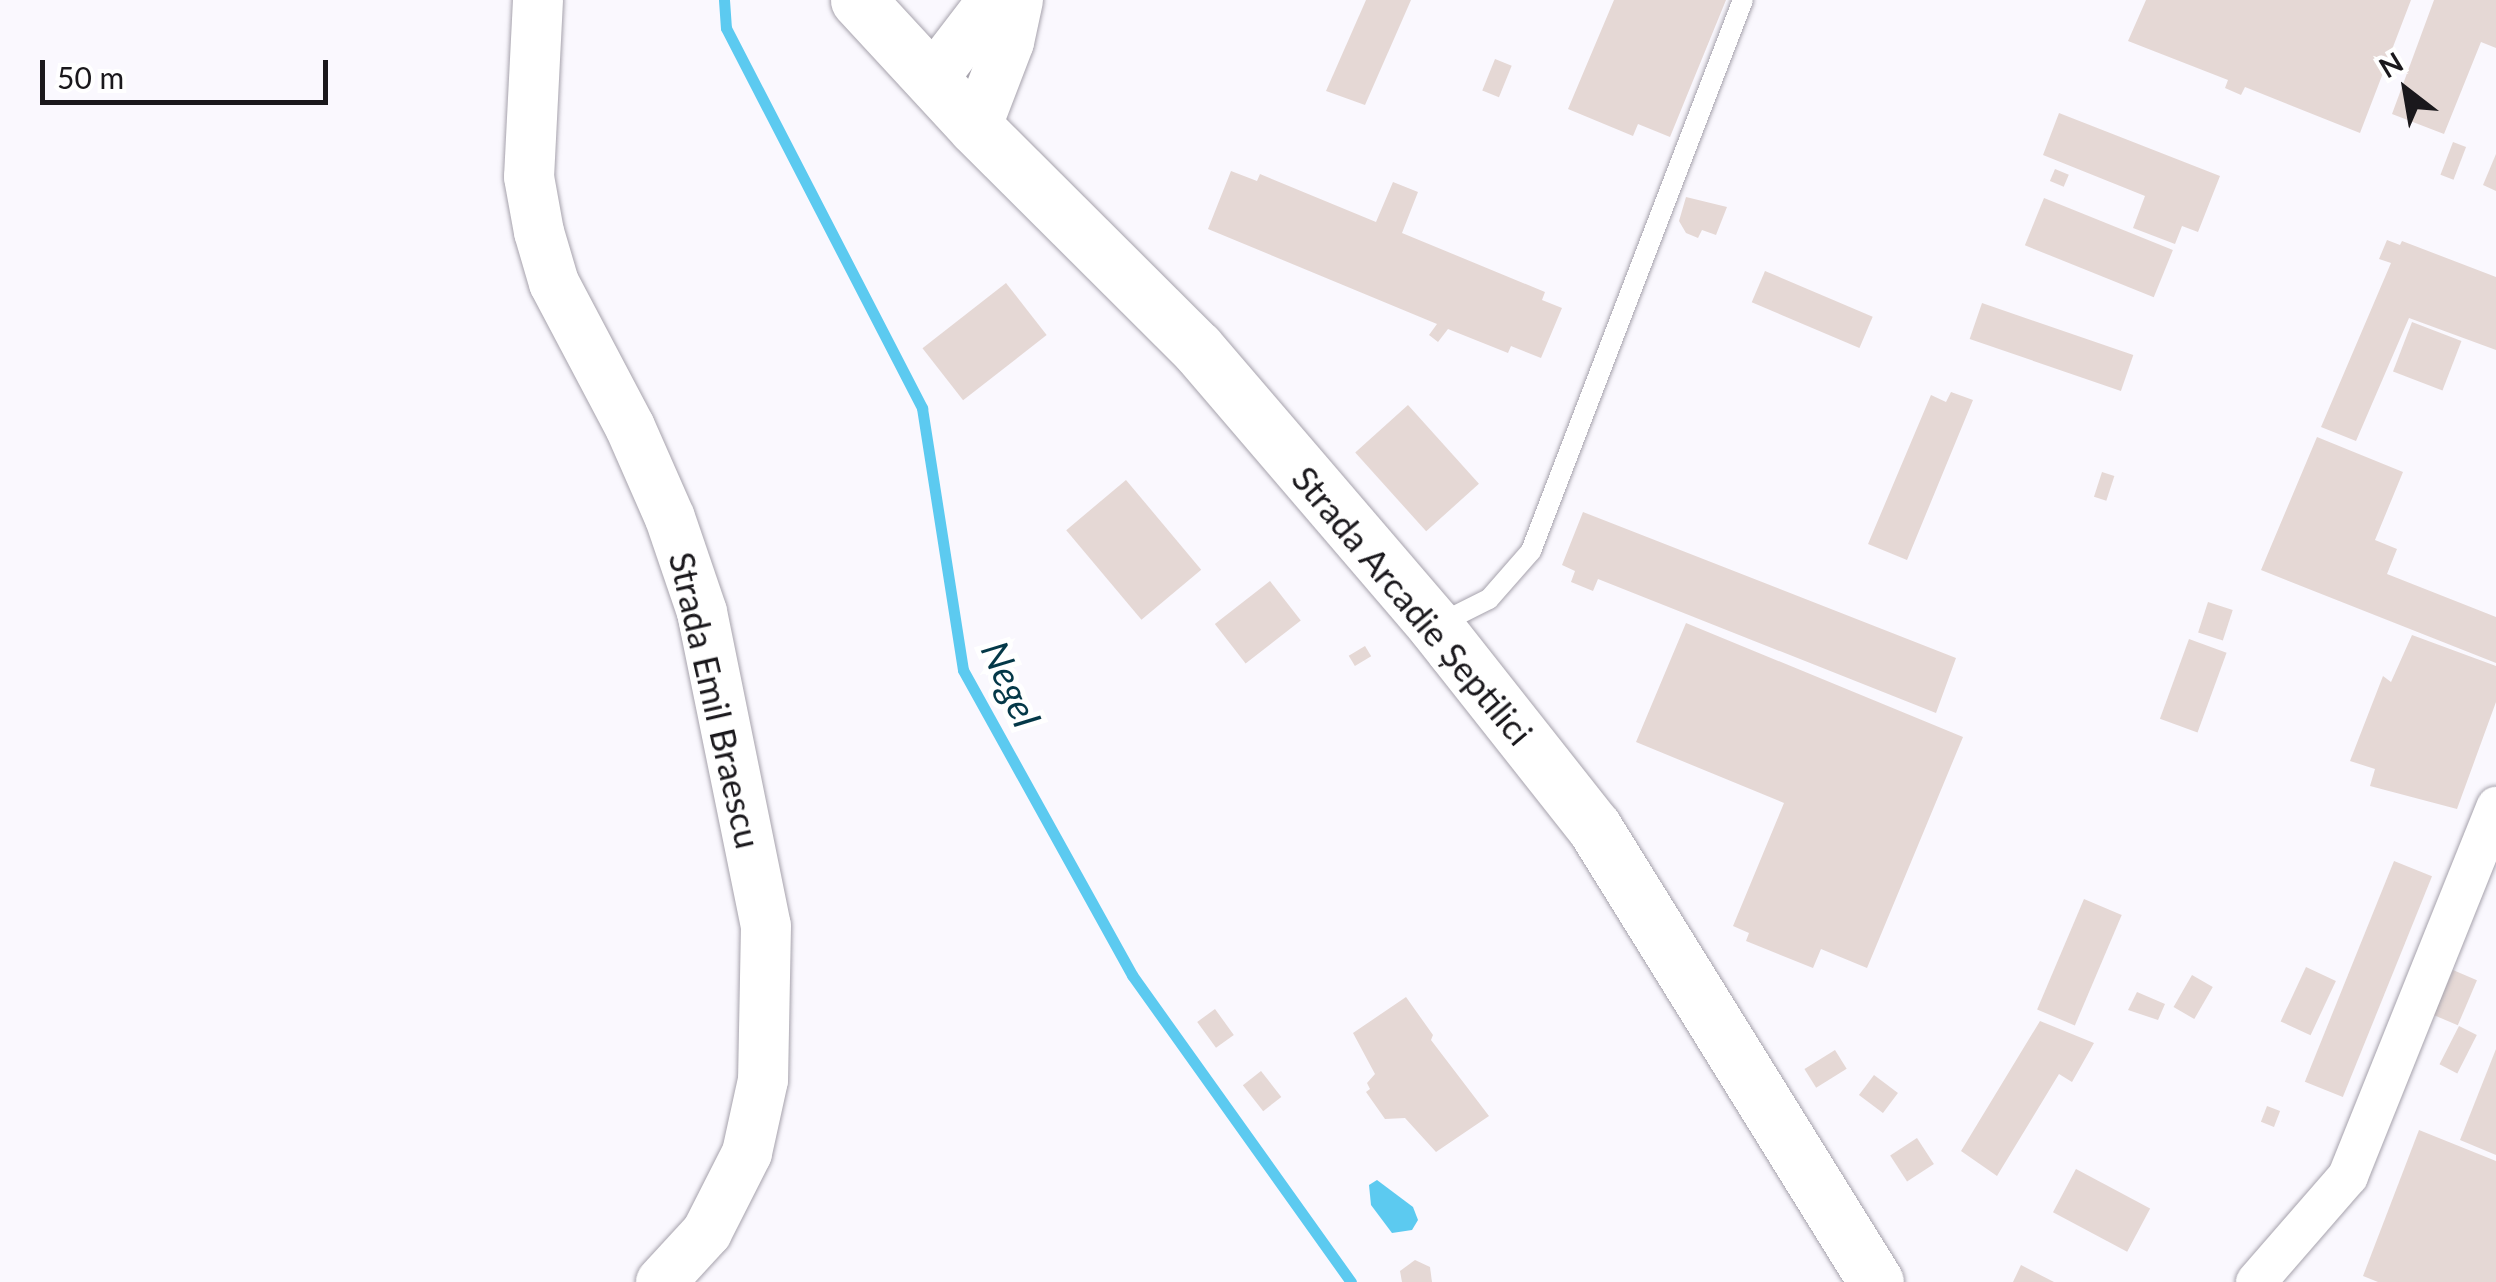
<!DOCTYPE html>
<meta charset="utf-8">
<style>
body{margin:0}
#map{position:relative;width:2496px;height:1282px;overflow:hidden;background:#faf8fe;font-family:Lato,sans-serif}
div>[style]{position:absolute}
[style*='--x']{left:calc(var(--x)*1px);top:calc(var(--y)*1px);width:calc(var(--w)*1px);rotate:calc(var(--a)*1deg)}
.water>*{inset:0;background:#5ccaf0}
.stream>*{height:11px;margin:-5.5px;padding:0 5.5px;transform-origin:5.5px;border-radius:5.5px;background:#5ccaf0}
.building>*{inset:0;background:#e5d8d5;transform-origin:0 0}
.roads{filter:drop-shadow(0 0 2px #a6a2ac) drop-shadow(0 0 2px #a6a2ac)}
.service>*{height:20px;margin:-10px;padding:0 10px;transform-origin:10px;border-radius:10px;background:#fff}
.minor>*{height:40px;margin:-20px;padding:0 20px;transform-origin:20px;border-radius:20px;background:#fff}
.tertiary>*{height:50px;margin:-25px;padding:0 25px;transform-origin:25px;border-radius:25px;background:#fff}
.primary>*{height:55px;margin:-27.5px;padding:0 27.5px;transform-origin:27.5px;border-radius:27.5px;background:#fff}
span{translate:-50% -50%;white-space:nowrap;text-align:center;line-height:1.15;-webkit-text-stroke:10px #fff;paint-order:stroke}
.street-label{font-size:35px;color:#1a181c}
.water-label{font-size:38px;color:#043848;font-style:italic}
.north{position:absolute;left:2356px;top:40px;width:100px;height:100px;-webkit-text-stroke:8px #fff;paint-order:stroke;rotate:329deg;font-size:28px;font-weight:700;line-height:40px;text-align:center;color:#1a181c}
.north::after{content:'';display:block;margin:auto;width:35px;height:45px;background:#1a181c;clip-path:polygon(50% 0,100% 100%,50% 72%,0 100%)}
.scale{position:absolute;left:40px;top:60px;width:288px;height:45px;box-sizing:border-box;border:5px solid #1a181c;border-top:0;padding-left:12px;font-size:30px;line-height:35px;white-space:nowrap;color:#1a181c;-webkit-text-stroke:8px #fff;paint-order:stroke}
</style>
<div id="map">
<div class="water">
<i style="clip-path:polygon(1377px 1180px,1413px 1207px,1418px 1220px,1412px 1230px,1392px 1233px,1371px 1205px,1369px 1185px)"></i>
</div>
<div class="stream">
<i style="--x:724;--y:0;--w:28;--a:86"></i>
<i style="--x:726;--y:28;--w:428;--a:62.7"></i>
<i style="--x:922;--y:408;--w:265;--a:81.1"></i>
<i style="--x:963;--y:670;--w:349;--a:61"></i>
<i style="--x:1132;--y:975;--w:377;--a:54.5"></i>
</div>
<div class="building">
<i style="clip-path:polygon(1366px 0,1411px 0,1365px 105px,1326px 91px)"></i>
<i style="clip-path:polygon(1614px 0,1726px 0,1670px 137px,1638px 124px,1633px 136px,1568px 109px)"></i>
<i style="clip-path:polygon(2146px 0,2411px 0,2360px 133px,2245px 87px,2241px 95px,2225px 88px,2228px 80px,2128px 41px)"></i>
<i style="clip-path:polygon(2434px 0,2496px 0,2496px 48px,2481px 42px,2444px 134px,2392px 114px)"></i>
<i style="left:1495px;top:59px;width:18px;height:34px;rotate:22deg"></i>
<i style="clip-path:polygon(2059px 113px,2220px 176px,2198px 232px,2182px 226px,2175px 244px,2133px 228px,2145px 196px,2043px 155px)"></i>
<i style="left:2453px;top:142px;width:14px;height:35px;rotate:21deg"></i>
<i style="clip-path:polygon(2496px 154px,2496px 191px,2483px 185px)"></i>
<i style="left:2055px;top:169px;width:15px;height:13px;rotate:23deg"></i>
<i style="clip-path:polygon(1231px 171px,1257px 181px,1260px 174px,1376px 222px,1393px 182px,1418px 192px,1402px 233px,1545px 292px,1542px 300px,1562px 308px,1541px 358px,1511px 346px,1508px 353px,1448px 329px,1438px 342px,1429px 335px,1437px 324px,1208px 229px)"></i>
<i style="clip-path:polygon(1686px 197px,1727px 207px,1716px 235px,1702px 230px,1698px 238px,1686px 233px,1679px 221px)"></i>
<i style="left:2044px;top:198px;width:139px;height:51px;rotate:22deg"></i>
<i style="clip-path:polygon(2387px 240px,2400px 245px,2402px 241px,2496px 277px,2496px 350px,2409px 318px,2356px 441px,2321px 427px,2391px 263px,2379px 259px)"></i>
<i style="left:1765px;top:271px;width:117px;height:34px;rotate:23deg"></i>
<i style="left:1006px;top:283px;width:66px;height:106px;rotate:52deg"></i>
<i style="left:1982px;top:303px;width:160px;height:38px;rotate:19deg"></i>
<i style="left:2412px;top:322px;width:53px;height:53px;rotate:21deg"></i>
<i style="clip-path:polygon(1951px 392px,1973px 400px,1907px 560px,1868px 544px,1931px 395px,1946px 402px)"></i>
<i style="left:1408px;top:405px;width:106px;height:71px;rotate:48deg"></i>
<i style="clip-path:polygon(2317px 437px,2403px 472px,2375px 540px,2397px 549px,2387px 574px,2496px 617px,2496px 663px,2261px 570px)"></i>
<i style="left:2102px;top:472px;width:13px;height:26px;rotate:18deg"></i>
<i style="left:1126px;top:480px;width:117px;height:78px;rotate:50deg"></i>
<i style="clip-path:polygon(1583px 512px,1956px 658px,1936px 713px,1598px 579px,1593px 591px,1571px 582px,1575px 571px,1562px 565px)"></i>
<i style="left:1270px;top:581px;width:50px;height:70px;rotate:52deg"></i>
<i style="left:2208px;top:602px;width:26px;height:32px;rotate:18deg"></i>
<i style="clip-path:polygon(1686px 623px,1963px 737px,1867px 968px,1821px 949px,1813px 968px,1746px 941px,1749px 933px,1733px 926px,1784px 803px,1636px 742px)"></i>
<i style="clip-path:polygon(2412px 635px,2496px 666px,2496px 702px,2457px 809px,2370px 786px,2375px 769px,2350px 761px,2383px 676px,2391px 682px)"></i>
<i style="left:2189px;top:639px;width:40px;height:85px;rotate:20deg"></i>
<i style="left:1365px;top:646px;width:12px;height:19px;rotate:59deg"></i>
<i style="left:2394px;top:861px;width:41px;height:238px;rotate:22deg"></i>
<i style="left:2084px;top:899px;width:41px;height:120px;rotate:23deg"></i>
<i style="left:2306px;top:967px;width:33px;height:60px;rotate:25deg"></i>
<i style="left:2453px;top:970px;width:26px;height:49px;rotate:23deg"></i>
<i style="left:2192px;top:975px;width:24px;height:37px;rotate:30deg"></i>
<i style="clip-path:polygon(2137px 992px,2165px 1004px,2158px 1020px,2128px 1010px)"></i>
<i style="clip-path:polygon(1406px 997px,1433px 1035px,1431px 1040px,1489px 1116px,1436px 1152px,1405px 1118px,1385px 1119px,1366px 1092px,1370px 1089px,1367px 1083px,1375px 1074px,1353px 1033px)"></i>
<i style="left:1215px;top:1009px;width:32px;height:22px;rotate:54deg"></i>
<i style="clip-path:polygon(2040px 1021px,2094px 1043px,2072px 1082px,2059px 1074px,1997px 1176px,1961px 1151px)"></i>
<i style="left:2459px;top:1026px;width:20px;height:43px;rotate:27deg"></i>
<i style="clip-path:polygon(2496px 1049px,2496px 1155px,2460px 1140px)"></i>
<i style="left:1835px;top:1050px;width:22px;height:36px;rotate:58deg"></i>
<i style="left:1261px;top:1071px;width:33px;height:23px;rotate:52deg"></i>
<i style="left:1874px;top:1075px;width:30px;height:25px;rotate:37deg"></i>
<i style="left:2267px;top:1106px;width:14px;height:17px;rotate:21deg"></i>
<i style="clip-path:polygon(2419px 1130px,2496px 1161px,2496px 1282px,2378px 1282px,2363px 1276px)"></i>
<i style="left:1917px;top:1138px;width:31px;height:32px;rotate:57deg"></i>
<i style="left:2076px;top:1169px;width:84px;height:49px;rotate:28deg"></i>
<i style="clip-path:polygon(1415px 1260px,1430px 1267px,1432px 1282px,1402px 1282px,1400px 1271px)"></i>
<i style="clip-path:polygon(2021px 1265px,2054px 1282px,2013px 1282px)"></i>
</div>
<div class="roads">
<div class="service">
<i style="--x:1437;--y:625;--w:58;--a:-26.6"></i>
<i style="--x:1489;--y:599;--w:64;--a:-48.8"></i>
<i style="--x:1531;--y:551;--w:590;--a:-68.96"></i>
</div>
<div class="minor">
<i style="--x:2256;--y:1282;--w:140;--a:-49"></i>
<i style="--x:2348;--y:1176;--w:398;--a:-68.1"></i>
</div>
<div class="tertiary">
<i style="--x:538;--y:0;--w:177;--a:92.9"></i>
<i style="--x:529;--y:177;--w:56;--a:79.7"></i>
<i style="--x:539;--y:232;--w:53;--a:73.6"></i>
<i style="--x:554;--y:283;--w:163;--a:62.2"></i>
<i style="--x:630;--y:427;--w:99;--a:66.3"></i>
<i style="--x:670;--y:518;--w:99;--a:71.2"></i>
<i style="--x:702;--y:612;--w:320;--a:78.5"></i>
<i style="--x:766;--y:926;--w:154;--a:91.1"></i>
<i style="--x:763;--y:1080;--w:75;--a:102.4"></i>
<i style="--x:747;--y:1153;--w:89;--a:116.9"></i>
<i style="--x:707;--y:1232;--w:68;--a:132.6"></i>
<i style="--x:931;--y:81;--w:102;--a:-52.6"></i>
<i style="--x:976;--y:128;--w:92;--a:-69"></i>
<i style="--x:1009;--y:42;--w:43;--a:-77.9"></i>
</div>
<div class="primary">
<i style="--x:858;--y:0;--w:174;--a:47.3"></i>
<i style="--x:976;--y:128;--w:312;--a:44.9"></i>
<i style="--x:1197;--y:348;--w:366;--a:49.4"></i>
<i style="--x:1435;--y:626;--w:256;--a:51.7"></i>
<i style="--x:1594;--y:827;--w:535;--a:58.21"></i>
</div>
</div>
<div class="street-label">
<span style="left:1413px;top:605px;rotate:50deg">Strada Arcadie Șeptilici</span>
<span style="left:716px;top:700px;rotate:77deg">Strada Emil Braescu</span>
</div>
<div class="water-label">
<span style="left:1011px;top:684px;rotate:66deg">Negel</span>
</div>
<div class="north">N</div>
<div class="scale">50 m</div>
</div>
